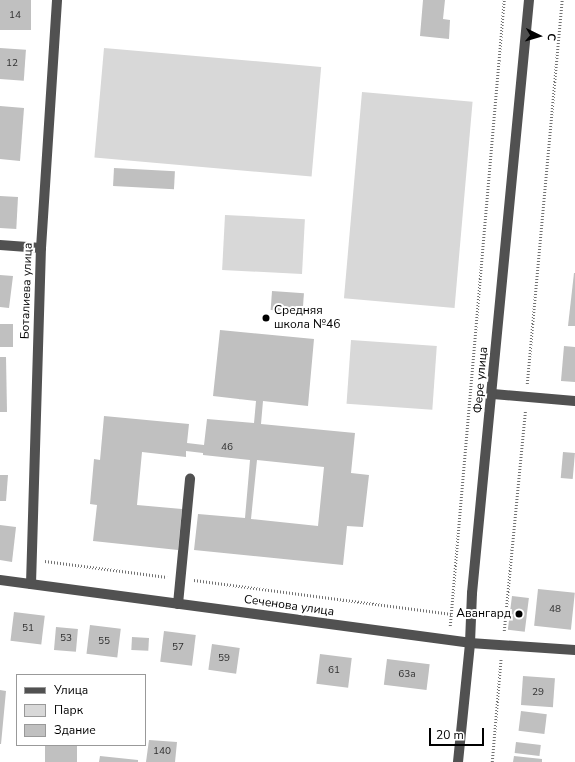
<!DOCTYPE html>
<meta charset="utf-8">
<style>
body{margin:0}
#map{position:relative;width:575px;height:762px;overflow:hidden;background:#fff;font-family:"Nunito Sans",sans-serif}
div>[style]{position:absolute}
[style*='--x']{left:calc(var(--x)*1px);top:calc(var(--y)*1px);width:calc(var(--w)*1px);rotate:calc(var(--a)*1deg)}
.green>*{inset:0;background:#d8d8d8;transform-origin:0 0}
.building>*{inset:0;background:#c0c0c0;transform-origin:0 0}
.path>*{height:2.5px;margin-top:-1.25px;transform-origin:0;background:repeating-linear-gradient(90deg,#737373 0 1px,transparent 0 3px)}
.minor>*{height:10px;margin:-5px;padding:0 5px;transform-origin:5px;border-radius:5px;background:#515151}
.dots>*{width:11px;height:11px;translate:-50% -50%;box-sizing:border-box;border:2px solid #fff;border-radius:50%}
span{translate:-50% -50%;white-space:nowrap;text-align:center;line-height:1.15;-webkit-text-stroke:4px #fff;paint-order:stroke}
.number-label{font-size:10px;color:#303030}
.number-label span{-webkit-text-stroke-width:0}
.street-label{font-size:12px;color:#000}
.poi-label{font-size:12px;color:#000}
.left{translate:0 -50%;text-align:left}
.right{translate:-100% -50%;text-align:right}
.legend{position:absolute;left:16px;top:674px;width:130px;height:72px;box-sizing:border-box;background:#fff;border:1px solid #999;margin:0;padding:5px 7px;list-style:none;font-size:12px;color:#000}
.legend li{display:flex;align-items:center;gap:8px;height:20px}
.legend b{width:20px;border:1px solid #999}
.north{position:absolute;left:519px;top:16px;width:40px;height:40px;-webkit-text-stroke:3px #fff;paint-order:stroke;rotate:95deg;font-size:11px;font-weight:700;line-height:16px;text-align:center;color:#000}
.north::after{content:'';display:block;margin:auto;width:14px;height:18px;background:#000;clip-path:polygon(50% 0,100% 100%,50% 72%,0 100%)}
.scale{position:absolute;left:429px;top:728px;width:55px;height:18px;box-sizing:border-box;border:2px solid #000;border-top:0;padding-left:5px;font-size:12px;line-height:14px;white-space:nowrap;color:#000;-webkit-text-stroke:3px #fff;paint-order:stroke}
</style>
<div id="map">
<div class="green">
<i style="left:104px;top:48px;width:218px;height:110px;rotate:5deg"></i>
<i style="left:362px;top:92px;width:111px;height:207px;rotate:5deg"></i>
<i style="left:225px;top:215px;width:80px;height:55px;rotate:3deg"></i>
<i style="left:351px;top:340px;width:86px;height:64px;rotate:4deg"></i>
</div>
<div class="building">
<i style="left:0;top:0;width:31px;height:30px"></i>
<i style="clip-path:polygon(423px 0,445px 0,443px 19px,450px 20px,449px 39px,420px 36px)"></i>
<i style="left:0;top:48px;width:26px;height:31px;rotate:4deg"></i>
<i style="clip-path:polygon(0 106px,24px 108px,20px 161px,0 159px)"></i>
<i style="left:114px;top:168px;width:61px;height:18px;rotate:3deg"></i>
<i style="left:0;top:196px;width:18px;height:32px;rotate:3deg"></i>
<i style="clip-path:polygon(574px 273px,575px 273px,575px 326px,568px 326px)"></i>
<i style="clip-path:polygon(0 275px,13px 276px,9px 308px,0 307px)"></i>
<i style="left:272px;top:291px;width:32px;height:19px;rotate:4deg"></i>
<i style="left:0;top:324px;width:13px;height:23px"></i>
<i style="clip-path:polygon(evenodd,220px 330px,314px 339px,308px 406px,263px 401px,261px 424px,355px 433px,351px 473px,369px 475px,363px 527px,347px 526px,343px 565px,194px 550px,198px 514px,245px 518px,250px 460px,203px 455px,203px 453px,186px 451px,186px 457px,142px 452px,137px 505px,182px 509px,178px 550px,93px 541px,97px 505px,90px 504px,94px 459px,100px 460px,104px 416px,189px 424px,187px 443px,204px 445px,207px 419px,254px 423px,256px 401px,213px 396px,220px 330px,257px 460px,324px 467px,318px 526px,251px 519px,257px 460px)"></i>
<i style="clip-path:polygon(564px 346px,575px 347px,575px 382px,561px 381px)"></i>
<i style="clip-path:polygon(0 357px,6px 357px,7px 412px,0 412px)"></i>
<i style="left:563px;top:452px;width:12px;height:26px;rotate:5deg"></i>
<i style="clip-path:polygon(0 475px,8px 475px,6px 501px,0 501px)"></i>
<i style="clip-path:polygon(0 525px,16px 527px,12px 562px,0 560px)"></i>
<i style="left:538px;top:589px;width:37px;height:37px;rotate:6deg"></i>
<i style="left:512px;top:596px;width:17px;height:34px;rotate:7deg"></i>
<i style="left:14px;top:612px;width:31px;height:29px;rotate:7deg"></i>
<i style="left:90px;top:625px;width:31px;height:29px;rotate:7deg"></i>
<i style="left:56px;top:627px;width:22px;height:23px;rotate:5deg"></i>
<i style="left:164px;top:631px;width:32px;height:31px;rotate:7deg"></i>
<i style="left:132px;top:637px;width:17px;height:13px;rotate:3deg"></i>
<i style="left:212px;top:644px;width:28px;height:26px;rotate:8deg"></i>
<i style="left:320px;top:654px;width:32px;height:30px;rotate:7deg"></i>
<i style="left:387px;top:659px;width:43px;height:26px;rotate:7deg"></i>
<i style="left:523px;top:676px;width:32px;height:29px;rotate:4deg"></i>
<i style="clip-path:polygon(0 690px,6px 691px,1px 744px,0 744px)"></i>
<i style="left:521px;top:711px;width:26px;height:20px;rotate:7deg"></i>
<i style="clip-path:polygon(149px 740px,177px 742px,175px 762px,146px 762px)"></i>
<i style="left:516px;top:742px;width:25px;height:11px;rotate:7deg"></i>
<i style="left:45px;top:745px;width:32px;height:17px"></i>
<i style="clip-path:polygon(100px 756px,138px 760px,138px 762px,99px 762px)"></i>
<i style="clip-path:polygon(514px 756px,542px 759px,542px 762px,513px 762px)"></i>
</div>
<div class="path">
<i style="--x:527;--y:384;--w:386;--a:-84.8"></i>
<i style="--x:45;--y:561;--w:123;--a:7.5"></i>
<i style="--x:194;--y:580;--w:260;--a:7.5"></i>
<i style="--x:450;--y:626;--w:628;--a:-85.07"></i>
<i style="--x:504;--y:631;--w:221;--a:-84.5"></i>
<i style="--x:492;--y:762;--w:104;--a:-85.1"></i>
</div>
<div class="minor">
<i style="--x:0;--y:245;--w:41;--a:4.2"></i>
<i style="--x:493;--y:394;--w:82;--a:4.9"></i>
<i style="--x:0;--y:580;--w:474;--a:7.6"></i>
<i style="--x:470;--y:643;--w:105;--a:3.8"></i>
<i style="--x:31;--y:584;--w:336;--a:-88.3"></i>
<i style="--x:41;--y:248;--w:249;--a:-86.3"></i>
<i style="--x:178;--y:604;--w:126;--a:-84.5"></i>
<i style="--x:458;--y:762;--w:120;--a:-84.2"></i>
<i style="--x:470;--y:643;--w:50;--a:-87.7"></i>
<i style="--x:472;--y:593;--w:596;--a:-84.51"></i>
</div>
<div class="dots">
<i style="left:266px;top:318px;background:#000"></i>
<i style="left:519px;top:614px;background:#000"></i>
</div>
<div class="number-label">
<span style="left:15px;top:16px">14</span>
<span style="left:12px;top:64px">12</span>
<span style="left:227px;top:448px">46</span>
<span style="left:555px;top:610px">48</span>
<span style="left:28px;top:629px">51</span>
<span style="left:66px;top:639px">53</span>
<span style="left:104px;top:642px">55</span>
<span style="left:178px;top:648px">57</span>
<span style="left:224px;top:659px">59</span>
<span style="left:334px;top:671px">61</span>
<span style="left:407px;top:675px">63а</span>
<span style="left:538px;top:693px">29</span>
<span style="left:162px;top:752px">140</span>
</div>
<div class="street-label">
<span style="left:27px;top:291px;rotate:-88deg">Боталиева улица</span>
<span style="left:481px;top:380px;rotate:-85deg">Фере улица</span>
<span style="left:289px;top:606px;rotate:8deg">Сеченова улица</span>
</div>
<div class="poi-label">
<span class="left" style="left:274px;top:318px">Средняя<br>школа №46</span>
<span class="right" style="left:511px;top:614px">Авангард</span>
</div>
<ul class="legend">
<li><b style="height:5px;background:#515151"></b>Улица</li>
<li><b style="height:11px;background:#d8d8d8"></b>Парк</li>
<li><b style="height:11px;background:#c0c0c0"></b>Здание</li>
</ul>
<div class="north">С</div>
<div class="scale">20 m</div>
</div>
